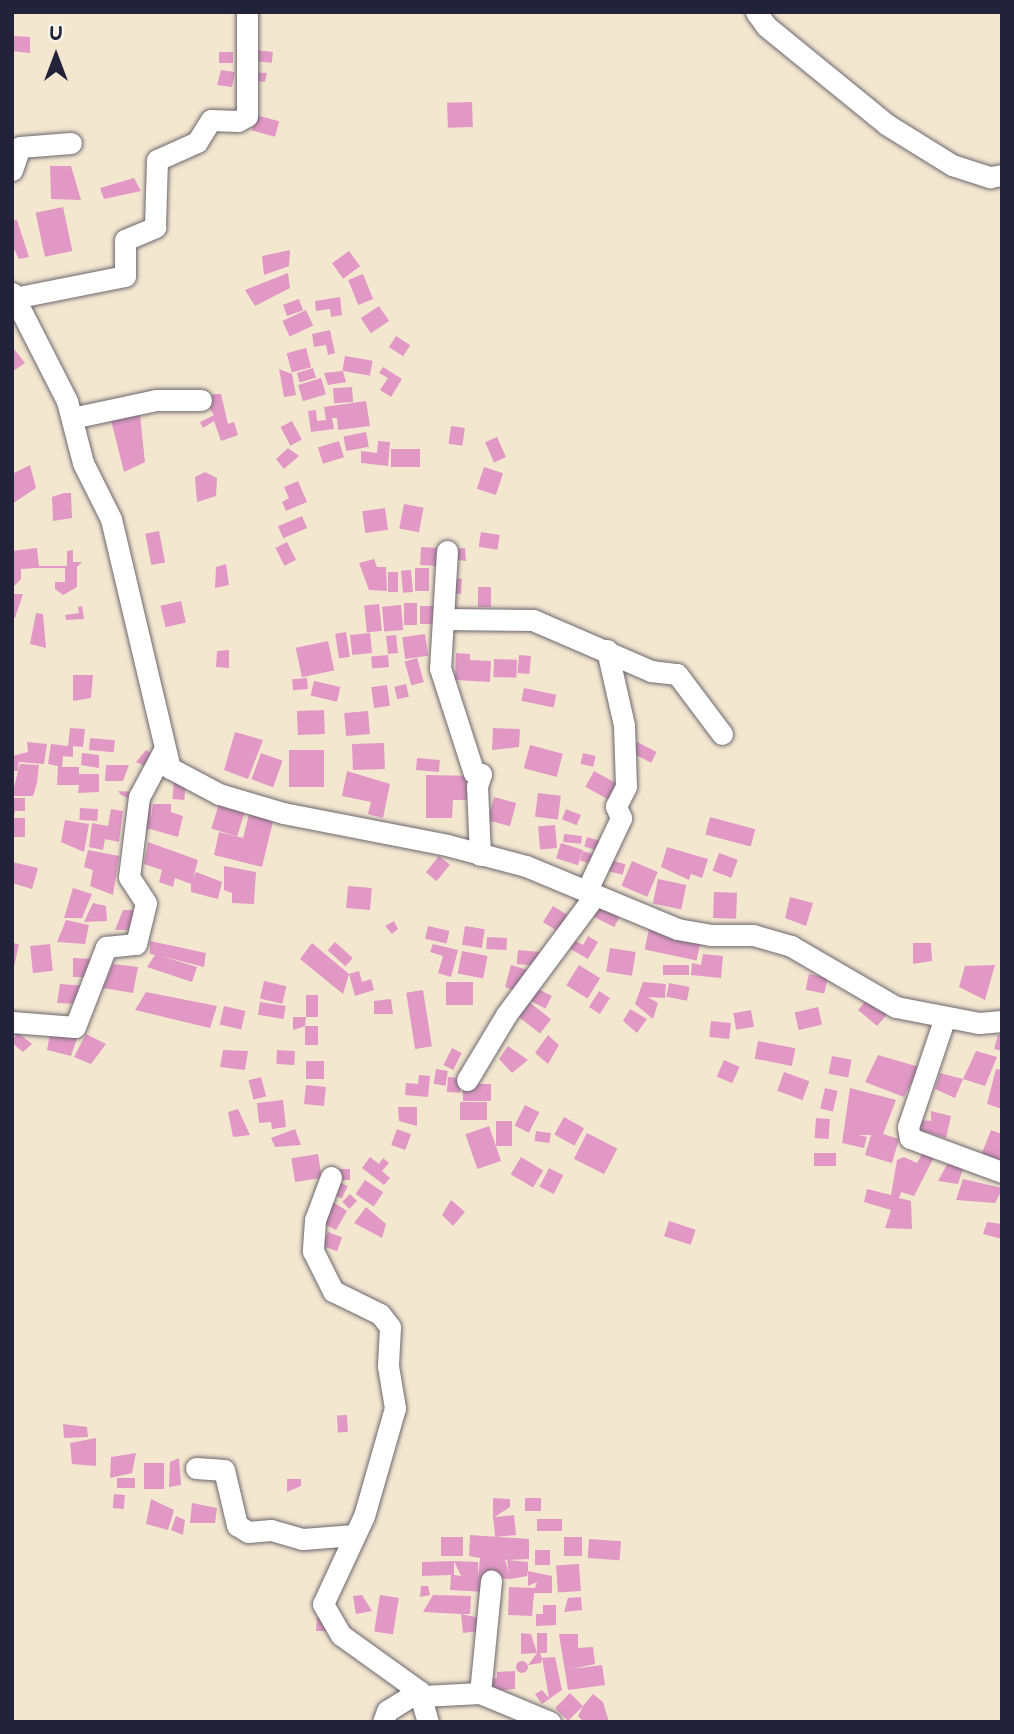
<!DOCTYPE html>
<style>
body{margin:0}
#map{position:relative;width:1014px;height:1734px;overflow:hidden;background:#f4e7d0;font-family:"Balsamiq Sans",sans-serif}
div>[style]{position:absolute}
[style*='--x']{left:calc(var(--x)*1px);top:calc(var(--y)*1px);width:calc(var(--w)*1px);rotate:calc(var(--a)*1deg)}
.building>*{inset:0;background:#e198c5;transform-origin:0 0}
.round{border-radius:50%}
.roads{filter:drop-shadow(0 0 2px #6c676f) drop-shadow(0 0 2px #6c676f)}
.minor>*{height:21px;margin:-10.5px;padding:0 10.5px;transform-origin:10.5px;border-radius:10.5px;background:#fff}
span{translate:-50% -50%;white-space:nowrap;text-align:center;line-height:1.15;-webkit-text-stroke:5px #f7f3e8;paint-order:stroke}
.frame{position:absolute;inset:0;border:14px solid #22223b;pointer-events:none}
.north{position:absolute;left:21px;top:21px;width:70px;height:70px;-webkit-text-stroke:5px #f7f3e8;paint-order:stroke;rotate:0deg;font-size:19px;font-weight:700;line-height:28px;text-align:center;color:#22223b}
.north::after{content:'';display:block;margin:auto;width:24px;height:32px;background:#22223b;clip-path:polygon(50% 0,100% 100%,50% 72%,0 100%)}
</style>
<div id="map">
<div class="building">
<i style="clip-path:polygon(12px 36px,30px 37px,30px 53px,12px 51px)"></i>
<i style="left:255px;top:50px;width:18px;height:11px;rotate:6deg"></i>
<i style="left:219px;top:52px;width:14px;height:11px"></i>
<i style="clip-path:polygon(221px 70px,235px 72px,232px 87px,217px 85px)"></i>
<i style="clip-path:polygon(252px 72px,267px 73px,265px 82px,250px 80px)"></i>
<i style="left:472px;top:102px;width:25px;height:25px;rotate:88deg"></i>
<i style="left:256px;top:115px;width:24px;height:16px;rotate:15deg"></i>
<i style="clip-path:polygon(50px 166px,71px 166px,81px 200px,51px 199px)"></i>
<i style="clip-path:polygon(134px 178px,141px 191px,104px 199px,100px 188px)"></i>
<i style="left:63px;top:207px;width:45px;height:28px;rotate:78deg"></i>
<i style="clip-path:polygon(12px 220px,17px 220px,29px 257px,19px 259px,12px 245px)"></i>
<i style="clip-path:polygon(290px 250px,289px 266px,264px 275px,262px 256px)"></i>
<i style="left:349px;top:251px;width:19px;height:21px;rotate:54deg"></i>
<i style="clip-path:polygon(288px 273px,290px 288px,255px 306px,245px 290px)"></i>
<i style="left:363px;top:274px;width:27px;height:16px;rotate:68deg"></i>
<i style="clip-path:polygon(340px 297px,342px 315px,331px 317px,330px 309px,316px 311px,315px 301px)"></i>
<i style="left:299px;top:299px;width:12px;height:17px;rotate:70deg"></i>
<i style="left:379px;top:306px;width:18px;height:22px;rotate:56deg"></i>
<i style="left:306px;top:310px;width:17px;height:26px;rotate:65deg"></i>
<i style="clip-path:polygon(330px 330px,335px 353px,328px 355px,326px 345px,314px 347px,312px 334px)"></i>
<i style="left:396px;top:336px;width:17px;height:13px;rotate:33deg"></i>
<i style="left:306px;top:348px;width:20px;height:20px;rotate:75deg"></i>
<i style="clip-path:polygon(14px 349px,25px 363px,12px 372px,12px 350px)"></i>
<i style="left:345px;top:356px;width:28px;height:15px;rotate:10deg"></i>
<i style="clip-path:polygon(383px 367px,402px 379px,391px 397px,380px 390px,388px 378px,379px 373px)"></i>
<i style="left:313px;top:368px;width:10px;height:17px;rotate:73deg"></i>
<i style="clip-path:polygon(279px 369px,292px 374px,296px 395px,284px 397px)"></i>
<i style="clip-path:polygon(343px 371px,346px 382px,328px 385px,324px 373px)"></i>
<i style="left:321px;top:378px;width:17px;height:24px;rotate:73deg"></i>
<i style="left:352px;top:387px;width:15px;height:19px;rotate:86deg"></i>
<i style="clip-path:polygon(213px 394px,221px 394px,228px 424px,234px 422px,238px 435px,221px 441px,214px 421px,203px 428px,200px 422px,214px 415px,207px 404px)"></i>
<i style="clip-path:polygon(366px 401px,370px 426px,338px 430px,337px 418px,332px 418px,334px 429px,311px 432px,308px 411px,316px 410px,317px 421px,326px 420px,324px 407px)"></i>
<i style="clip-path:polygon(140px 415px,145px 462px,124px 472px,111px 420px)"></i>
<i style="left:292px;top:421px;width:21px;height:13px;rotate:62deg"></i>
<i style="left:451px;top:426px;width:14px;height:18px;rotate:8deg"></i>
<i style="left:366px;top:432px;width:15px;height:23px;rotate:79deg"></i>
<i style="left:497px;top:437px;width:22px;height:13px;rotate:66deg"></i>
<i style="left:339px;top:441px;width:17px;height:22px;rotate:73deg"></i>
<i style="clip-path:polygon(378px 441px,390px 442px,388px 466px,361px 463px,361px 451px,377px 453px)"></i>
<i style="clip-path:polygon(288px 448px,299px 456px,284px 469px,276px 459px)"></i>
<i style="left:420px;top:449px;width:18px;height:29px;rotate:90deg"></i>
<i style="clip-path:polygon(30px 465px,36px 488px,12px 504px,12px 474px)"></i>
<i style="left:484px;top:467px;width:20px;height:23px;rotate:18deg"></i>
<i style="clip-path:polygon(205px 472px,217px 478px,216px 496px,197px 502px,195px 477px)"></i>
<i style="clip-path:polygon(298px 481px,307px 502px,286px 511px,282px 502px,289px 498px,284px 487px)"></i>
<i style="clip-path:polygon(64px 493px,71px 493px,72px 518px,53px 521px,52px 497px)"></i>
<i style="left:404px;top:504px;width:20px;height:25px;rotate:11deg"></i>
<i style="left:385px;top:508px;width:22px;height:23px;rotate:82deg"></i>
<i style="left:302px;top:516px;width:13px;height:26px;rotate:67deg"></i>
<i style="left:159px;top:531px;width:32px;height:14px;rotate:79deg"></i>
<i style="left:481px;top:532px;width:19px;height:15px;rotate:9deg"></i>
<i style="left:287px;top:542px;width:20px;height:13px;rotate:63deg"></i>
<i style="left:421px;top:547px;width:19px;height:18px;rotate:3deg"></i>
<i style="clip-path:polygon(37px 548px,39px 566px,67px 566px,67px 551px,73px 550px,73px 562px,82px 562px,77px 567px,77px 587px,63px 595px,55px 589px,55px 582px,65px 582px,65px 568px,36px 568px,21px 569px,21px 579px,12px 588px,12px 551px)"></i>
<i style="clip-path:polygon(465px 548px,466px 561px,451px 559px,452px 549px)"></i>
<i style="clip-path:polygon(374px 559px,377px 567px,386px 567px,387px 591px,369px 590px,359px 563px)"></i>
<i style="clip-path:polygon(226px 564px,229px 585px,215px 588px,216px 567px)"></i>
<i style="left:415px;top:568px;width:14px;height:23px"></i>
<i style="left:411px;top:570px;width:22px;height:10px;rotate:85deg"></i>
<i style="left:388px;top:572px;width:10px;height:20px"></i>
<i style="left:448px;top:578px;width:14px;height:15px;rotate:4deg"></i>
<i style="left:478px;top:587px;width:13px;height:20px"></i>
<i style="clip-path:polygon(12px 594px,23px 594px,15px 618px,12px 618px)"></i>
<i style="left:181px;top:601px;width:22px;height:21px;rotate:77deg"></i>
<i style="left:404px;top:603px;width:13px;height:22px"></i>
<i style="left:379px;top:604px;width:27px;height:15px;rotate:84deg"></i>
<i style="left:401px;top:605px;width:25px;height:19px;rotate:85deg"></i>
<i style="clip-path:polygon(82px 606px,84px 619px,66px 620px,65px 615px,79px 613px,78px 607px)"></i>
<i style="left:420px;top:606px;width:20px;height:18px"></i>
<i style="clip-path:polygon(36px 613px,43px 614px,46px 648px,30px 644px)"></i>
<i style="left:346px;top:632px;width:25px;height:11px;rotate:81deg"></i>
<i style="left:370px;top:633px;width:20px;height:20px;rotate:84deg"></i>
<i style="left:425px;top:634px;width:22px;height:23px;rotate:82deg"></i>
<i style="left:396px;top:635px;width:18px;height:10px;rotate:84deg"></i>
<i style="left:328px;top:641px;width:30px;height:33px;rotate:78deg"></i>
<i style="clip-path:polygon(229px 650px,229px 668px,216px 667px,217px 651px)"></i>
<i style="clip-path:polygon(456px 653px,470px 654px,470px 660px,491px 661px,490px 682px,455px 680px)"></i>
<i style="left:388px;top:655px;width:12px;height:17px;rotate:85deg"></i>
<i style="left:519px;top:655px;width:12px;height:18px;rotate:5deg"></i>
<i style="left:417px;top:658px;width:25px;height:13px;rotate:74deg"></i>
<i style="left:494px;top:659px;width:23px;height:18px;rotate:2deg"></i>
<i style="clip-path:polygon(73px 675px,93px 675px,91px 698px,73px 701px)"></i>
<i style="left:307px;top:678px;width:11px;height:15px;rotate:85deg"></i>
<i style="left:314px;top:681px;width:27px;height:15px;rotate:13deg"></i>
<i style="left:406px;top:684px;width:13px;height:12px;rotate:77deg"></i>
<i style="left:387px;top:685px;width:21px;height:16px;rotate:82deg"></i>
<i style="left:524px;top:688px;width:33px;height:13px;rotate:12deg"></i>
<i style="left:324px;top:710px;width:24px;height:27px;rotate:88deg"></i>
<i style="left:368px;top:711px;width:23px;height:24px;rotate:85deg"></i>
<i style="clip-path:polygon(70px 728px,85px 729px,83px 747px,73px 746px,73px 757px,63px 756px,62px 767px,79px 767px,79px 774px,99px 774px,99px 792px,78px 793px,79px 785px,57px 785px,58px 766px,48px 764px,51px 744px,68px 746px)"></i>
<i style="clip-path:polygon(493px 728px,520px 729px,519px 747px,492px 750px)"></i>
<i style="clip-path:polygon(235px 732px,263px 740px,248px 779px,224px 770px)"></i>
<i style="left:90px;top:738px;width:25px;height:12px;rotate:5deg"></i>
<i style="clip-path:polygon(27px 742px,47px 744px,44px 764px,19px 762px,18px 771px,20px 764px,39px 765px,37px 783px,33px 796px,12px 796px,18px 771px,12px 771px,12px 756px,28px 752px)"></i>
<i style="left:637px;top:742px;width:22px;height:12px;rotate:27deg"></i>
<i style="left:384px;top:743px;width:26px;height:32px;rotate:88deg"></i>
<i style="left:530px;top:745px;width:34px;height:24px;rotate:15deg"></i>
<i style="clip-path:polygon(146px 750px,157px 757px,150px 769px,136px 762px)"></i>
<i style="left:289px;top:750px;width:35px;height:37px"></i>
<i style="clip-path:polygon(82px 753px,99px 755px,99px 768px,81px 765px)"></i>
<i style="left:261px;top:753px;width:23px;height:28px;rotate:20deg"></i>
<i style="left:583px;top:753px;width:13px;height:11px;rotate:13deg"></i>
<i style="left:417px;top:758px;width:23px;height:12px;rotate:5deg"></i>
<i style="clip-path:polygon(106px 765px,129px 765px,123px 781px,105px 781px)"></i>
<i style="clip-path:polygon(347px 771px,390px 784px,383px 818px,368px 814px,371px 802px,342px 796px)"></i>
<i style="left:594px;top:771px;width:31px;height:18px;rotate:29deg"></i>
<i style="clip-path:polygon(426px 775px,476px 776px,475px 800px,453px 800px,452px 818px,426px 818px)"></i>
<i style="left:174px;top:781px;width:12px;height:18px;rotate:5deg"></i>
<i style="clip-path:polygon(118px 791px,133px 792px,131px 799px,121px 795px)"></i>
<i style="left:538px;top:793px;width:23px;height:24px;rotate:7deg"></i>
<i style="left:221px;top:797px;width:27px;height:33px;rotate:17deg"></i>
<i style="left:494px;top:797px;width:23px;height:24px;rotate:15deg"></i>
<i style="clip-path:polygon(12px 798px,25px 798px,25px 811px,15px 811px,15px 817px)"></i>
<i style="clip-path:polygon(142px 803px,151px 803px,151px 818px,153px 804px,171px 804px,171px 812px,183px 816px,178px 837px,150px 829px,140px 831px,140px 820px,151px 818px,142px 818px)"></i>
<i style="clip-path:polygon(251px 807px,275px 813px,262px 867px,214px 855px,219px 832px,243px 838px)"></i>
<i style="left:80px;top:808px;width:18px;height:12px;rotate:3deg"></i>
<i style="clip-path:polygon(111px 809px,123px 811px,119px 842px,105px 839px,103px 850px,89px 847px,92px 823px,108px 826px)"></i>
<i style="left:566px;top:809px;width:16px;height:11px;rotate:22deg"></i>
<i style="left:710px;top:817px;width:47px;height:18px;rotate:15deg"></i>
<i style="left:12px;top:818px;width:13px;height:19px"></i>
<i style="clip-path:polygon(65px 820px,89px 824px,84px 852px,61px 842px)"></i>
<i style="left:555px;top:825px;width:23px;height:17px;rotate:85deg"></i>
<i style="left:564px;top:834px;width:18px;height:8px;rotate:6deg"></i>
<i style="left:587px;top:837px;width:18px;height:10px;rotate:16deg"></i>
<i style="clip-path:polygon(148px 842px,198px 860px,193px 879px,196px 872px,222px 882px,218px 899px,191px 892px,191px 884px,175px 878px,173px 887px,159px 882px,162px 870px,144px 864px)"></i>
<i style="left:561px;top:843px;width:23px;height:16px;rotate:18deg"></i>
<i style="clip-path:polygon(667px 847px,708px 859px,702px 878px,691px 874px,689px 880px,661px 867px)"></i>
<i style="clip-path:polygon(88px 850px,119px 856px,113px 895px,90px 886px,93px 870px,84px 867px)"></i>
<i style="left:583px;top:851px;width:21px;height:10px;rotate:17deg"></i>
<i style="left:719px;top:853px;width:20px;height:19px;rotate:20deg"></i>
<i style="left:439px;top:856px;width:14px;height:21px;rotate:39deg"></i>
<i style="left:610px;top:860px;width:16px;height:11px;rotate:15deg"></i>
<i style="left:632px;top:861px;width:28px;height:27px;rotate:23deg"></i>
<i style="clip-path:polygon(12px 862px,38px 868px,32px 889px,12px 883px)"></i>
<i style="clip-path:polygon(224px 866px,256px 872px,254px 904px,232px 903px,232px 893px,224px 890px)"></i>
<i style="left:658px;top:879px;width:29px;height:25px;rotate:12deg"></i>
<i style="left:348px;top:886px;width:24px;height:22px;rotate:5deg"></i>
<i style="clip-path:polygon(73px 888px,92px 894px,82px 918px,64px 918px)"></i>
<i style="left:714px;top:892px;width:23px;height:26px;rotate:2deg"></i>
<i style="clip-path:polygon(790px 897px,813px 903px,806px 926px,785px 918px)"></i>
<i style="clip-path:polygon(93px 903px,106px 906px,107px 921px,84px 922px)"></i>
<i style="left:553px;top:906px;width:25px;height:19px;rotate:32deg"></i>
<i style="left:597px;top:906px;width:25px;height:11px;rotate:27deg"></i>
<i style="clip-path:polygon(123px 910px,141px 910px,136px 930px,115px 930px)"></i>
<i style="clip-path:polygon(66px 920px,89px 925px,85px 944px,57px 942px)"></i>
<i style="clip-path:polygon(394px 921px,398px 929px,392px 934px,385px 926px)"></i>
<i style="left:428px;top:926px;width:22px;height:13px;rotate:13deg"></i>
<i style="left:465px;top:926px;width:20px;height:19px;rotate:9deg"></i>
<i style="left:649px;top:929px;width:53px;height:21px;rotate:12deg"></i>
<i style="clip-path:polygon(588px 936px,598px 942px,588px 959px,567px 947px,572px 939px,583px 945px)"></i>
<i style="left:487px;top:937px;width:20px;height:12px;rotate:3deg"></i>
<i style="clip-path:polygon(150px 941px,206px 953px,204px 967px,161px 956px,197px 967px,192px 982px,147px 967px,155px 955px,150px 954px)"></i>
<i style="left:335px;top:942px;width:24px;height:11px;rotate:42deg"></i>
<i style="clip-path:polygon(12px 943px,19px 944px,13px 971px,12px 971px)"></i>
<i style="clip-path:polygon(312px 943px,349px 974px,359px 971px,362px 982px,371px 979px,374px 990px,355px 996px,349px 974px,343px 994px,300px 959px)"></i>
<i style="clip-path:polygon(913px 943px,931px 943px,932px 961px,913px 964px)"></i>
<i style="left:50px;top:944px;width:27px;height:20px;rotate:84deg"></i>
<i style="clip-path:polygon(433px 944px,458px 950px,451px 977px,438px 973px,443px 956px,430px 952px)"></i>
<i style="left:610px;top:948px;width:26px;height:24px;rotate:9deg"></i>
<i style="left:518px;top:950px;width:22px;height:14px;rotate:5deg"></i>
<i style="left:462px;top:951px;width:26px;height:23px;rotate:11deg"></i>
<i style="clip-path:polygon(703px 954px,723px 956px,721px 978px,691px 975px,692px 963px,701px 965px)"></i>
<i style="clip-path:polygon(73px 958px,95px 959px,91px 977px,73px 977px)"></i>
<i style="clip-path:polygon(113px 964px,138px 967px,133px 993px,103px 988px)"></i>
<i style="clip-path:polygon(511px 965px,531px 971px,516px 991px,505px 987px)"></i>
<i style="left:579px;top:965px;width:25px;height:24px;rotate:32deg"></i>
<i style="left:689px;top:965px;width:10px;height:26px;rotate:90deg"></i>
<i style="clip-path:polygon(995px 965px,985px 1000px,959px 987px,965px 966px)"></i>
<i style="left:809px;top:974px;width:19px;height:16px;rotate:12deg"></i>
<i style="left:264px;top:981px;width:23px;height:18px;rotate:13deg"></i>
<i style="left:446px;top:982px;width:27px;height:23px"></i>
<i style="clip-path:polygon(643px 982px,666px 984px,665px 998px,648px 997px,658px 1003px,653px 1019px,635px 1004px)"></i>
<i style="left:669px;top:983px;width:21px;height:14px;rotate:11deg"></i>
<i style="clip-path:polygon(60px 984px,87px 986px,80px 1004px,57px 1003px)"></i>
<i style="left:534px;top:987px;width:20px;height:14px;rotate:27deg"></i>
<i style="left:423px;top:990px;width:57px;height:17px;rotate:81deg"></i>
<i style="left:599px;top:991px;width:13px;height:19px;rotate:32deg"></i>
<i style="clip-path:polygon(146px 992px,217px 1006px,210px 1028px,135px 1010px)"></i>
<i style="left:306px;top:995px;width:12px;height:22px"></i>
<i style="left:869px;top:997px;width:25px;height:17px;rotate:40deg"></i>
<i style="clip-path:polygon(391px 999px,393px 1014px,374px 1014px,374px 1001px)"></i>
<i style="left:260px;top:1002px;width:26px;height:13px;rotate:9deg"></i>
<i style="left:529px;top:1002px;width:28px;height:18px;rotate:38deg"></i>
<i style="left:224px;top:1006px;width:22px;height:19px;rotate:13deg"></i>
<i style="left:818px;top:1007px;width:18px;height:24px;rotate:77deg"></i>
<i style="clip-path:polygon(630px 1009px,647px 1019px,637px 1033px,623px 1021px)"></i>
<i style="left:751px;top:1010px;width:17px;height:18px;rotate:80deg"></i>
<i style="clip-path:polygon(293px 1017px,306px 1017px,305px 1026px,293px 1030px)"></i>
<i style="left:711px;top:1021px;width:20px;height:16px;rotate:6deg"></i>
<i style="left:305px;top:1026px;width:13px;height:19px"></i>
<i style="clip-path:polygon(17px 1032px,32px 1044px,23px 1052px,12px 1043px)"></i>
<i style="clip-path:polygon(50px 1034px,77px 1038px,71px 1056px,47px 1050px)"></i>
<i style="clip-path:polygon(86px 1034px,106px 1044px,91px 1064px,74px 1057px)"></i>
<i style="clip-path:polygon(548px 1035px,559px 1045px,548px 1064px,535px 1053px)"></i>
<i style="clip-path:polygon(998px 1035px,1002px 1035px,1002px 1051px,994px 1049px)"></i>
<i style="left:758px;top:1041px;width:38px;height:18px;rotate:11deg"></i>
<i style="clip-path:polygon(508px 1046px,528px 1060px,512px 1073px,499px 1059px)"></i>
<i style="left:452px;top:1048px;width:11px;height:19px;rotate:27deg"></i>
<i style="clip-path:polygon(223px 1050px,248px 1051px,245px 1070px,220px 1067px)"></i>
<i style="left:277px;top:1050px;width:18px;height:14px;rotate:3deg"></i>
<i style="clip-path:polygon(976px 1051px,997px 1057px,985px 1086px,963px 1079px)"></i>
<i style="clip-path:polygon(878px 1055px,919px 1067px,904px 1097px,865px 1082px)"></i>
<i style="left:832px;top:1056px;width:20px;height:18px;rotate:11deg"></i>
<i style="left:724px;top:1060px;width:17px;height:18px;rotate:24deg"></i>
<i style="left:324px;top:1061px;width:18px;height:18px;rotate:90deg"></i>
<i style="left:436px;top:1069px;width:12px;height:15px;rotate:9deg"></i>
<i style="clip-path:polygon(996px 1069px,1002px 1070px,1002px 1109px,987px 1104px)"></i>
<i style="left:784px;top:1072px;width:27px;height:20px;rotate:20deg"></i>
<i style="clip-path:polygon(940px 1073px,963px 1079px,955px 1098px,935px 1089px)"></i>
<i style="clip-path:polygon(419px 1075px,430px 1076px,428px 1097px,405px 1095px,406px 1083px,418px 1084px)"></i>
<i style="left:261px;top:1077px;width:20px;height:13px;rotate:75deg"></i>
<i style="left:448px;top:1077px;width:13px;height:15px;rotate:4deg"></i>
<i style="left:463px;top:1084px;width:28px;height:17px"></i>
<i style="left:306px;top:1085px;width:20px;height:19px;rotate:6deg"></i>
<i style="left:825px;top:1088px;width:13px;height:21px;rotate:13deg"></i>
<i style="clip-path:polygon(850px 1088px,896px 1100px,883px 1134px,899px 1139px,892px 1163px,865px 1155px,871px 1135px,859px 1135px,867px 1137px,864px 1148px,842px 1143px)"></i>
<i style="clip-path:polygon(283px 1100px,286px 1127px,272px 1129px,271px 1122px,259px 1123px,257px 1103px)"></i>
<i style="left:460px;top:1102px;width:27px;height:18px"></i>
<i style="left:525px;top:1105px;width:16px;height:23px;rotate:27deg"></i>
<i style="clip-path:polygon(398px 1107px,417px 1107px,417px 1126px,399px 1121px)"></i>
<i style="clip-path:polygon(238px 1109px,250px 1135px,233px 1137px,228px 1112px)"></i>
<i style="clip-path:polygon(931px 1111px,951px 1116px,946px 1138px,919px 1130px,920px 1120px,931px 1121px)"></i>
<i style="left:564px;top:1117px;width:23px;height:20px;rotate:29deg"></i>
<i style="left:816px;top:1118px;width:14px;height:20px;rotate:4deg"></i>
<i style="left:496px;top:1121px;width:16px;height:25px"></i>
<i style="left:489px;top:1126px;width:37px;height:25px;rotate:71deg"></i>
<i style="clip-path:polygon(295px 1129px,301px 1145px,275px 1147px,271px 1138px)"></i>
<i style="left:397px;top:1129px;width:15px;height:17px;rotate:20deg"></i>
<i style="clip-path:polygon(991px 1130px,1002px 1134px,1002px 1162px,982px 1153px)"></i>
<i style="left:536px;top:1131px;width:15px;height:10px;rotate:8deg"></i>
<i style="left:587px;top:1133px;width:34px;height:29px;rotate:27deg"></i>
<i style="clip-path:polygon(924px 1150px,935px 1155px,928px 1169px,914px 1196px,901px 1192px,899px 1198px,911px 1201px,912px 1229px,885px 1228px,891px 1210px,864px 1202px,867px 1189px,891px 1195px,897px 1160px,904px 1157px,917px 1163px)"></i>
<i style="left:836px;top:1153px;width:13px;height:22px;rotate:90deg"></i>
<i style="left:318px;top:1154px;width:24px;height:27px;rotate:81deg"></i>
<i style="clip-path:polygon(370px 1157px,379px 1164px,383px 1158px,389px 1163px,382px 1171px,390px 1178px,384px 1185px,362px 1168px)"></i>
<i style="left:521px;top:1157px;width:26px;height:20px;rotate:31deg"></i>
<i style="clip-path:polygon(949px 1161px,964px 1166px,958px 1184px,938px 1181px)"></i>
<i style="left:549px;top:1168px;width:16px;height:21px;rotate:27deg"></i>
<i style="left:350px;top:1169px;width:11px;height:12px;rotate:90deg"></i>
<i style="clip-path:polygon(963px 1179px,1002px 1188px,1002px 1190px,995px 1203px,956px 1200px)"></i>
<i style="left:335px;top:1180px;width:14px;height:14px;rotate:25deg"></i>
<i style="left:365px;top:1180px;width:22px;height:17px;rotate:34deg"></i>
<i style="left:350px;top:1194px;width:10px;height:11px;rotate:45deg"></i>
<i style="clip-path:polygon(328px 1199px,347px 1211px,336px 1230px,324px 1224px,328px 1217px,320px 1212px)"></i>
<i style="clip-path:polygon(451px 1200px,465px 1212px,453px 1226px,442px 1215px)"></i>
<i style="clip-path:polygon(366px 1207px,386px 1224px,382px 1238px,354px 1223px)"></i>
<i style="left:669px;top:1221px;width:28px;height:16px;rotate:18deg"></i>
<i style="clip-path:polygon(987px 1222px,1002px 1224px,1002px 1239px,983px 1234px)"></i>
<i style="left:328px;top:1232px;width:15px;height:15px;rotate:20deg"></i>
<i style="left:347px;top:1415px;width:17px;height:10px;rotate:87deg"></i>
<i style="clip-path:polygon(63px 1424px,87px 1427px,88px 1437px,64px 1438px)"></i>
<i style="clip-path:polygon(96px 1438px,96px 1466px,72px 1464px,70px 1443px)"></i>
<i style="clip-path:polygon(136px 1453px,132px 1473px,110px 1478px,111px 1457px)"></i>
<i style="clip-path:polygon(179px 1458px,181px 1485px,169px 1487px,170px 1462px)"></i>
<i style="left:144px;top:1463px;width:20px;height:26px"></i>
<i style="left:117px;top:1478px;width:18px;height:10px"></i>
<i style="clip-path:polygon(287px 1479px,301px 1479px,301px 1486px,287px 1492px)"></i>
<i style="left:114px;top:1494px;width:11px;height:14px;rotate:5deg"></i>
<i style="clip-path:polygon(493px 1498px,510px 1499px,510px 1507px,493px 1518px)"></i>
<i style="left:525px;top:1498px;width:16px;height:13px"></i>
<i style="clip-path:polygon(151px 1499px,174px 1510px,168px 1530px,146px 1524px)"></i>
<i style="clip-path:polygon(192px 1503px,217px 1508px,215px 1523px,190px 1523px)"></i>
<i style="left:514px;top:1515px;width:20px;height:21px;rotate:84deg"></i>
<i style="clip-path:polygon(176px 1516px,185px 1520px,183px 1535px,171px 1530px)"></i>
<i style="left:537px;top:1519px;width:25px;height:12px"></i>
<i style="clip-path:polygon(470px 1535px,529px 1539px,529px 1559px,505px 1560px,509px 1573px,507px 1560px,528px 1562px,528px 1571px,552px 1576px,552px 1593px,534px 1593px,532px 1616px,508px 1615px,509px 1587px,535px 1588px,537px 1582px,528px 1586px,528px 1571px,527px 1576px,511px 1579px,487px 1577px,486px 1592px,450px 1590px,451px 1575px,422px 1576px,422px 1562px,454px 1561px,454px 1575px,461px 1576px,454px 1561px,478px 1562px,478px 1576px,480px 1558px,469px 1556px)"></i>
<i style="left:441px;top:1537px;width:22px;height:19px"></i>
<i style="left:564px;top:1537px;width:18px;height:19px"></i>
<i style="left:589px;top:1539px;width:32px;height:19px;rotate:4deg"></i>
<i style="left:550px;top:1550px;width:15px;height:15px;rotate:90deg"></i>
<i style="left:579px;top:1564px;width:27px;height:23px;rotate:86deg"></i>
<i style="clip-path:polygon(421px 1586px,428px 1586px,430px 1595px,420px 1597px)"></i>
<i style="clip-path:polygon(362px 1595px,372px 1611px,356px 1614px,353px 1596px)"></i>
<i style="left:380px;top:1595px;width:19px;height:37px;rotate:9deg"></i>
<i style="clip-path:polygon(433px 1595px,471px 1596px,470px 1614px,461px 1614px,480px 1618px,486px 1630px,463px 1633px,461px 1614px,423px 1612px)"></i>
<i style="clip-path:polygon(581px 1597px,582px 1610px,564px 1612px,568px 1598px)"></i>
<i style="clip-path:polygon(543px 1605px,556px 1605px,556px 1625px,536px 1626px,536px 1614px,543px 1614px)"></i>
<i style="clip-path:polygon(317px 1617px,324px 1621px,332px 1631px,316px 1631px)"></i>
<i style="clip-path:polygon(521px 1633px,531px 1634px,537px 1653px,521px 1654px)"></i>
<i style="clip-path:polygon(537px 1633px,547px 1633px,547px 1653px,540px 1653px,542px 1658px,555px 1657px,562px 1690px,542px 1704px,535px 1694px,542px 1690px,549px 1698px,542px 1658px,541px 1663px,528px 1665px,537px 1653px)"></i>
<i style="clip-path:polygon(559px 1634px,578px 1634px,578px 1648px,593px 1647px,595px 1664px,572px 1669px,602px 1665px,605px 1685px,568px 1690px)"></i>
<i class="round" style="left:516px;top:1661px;width:12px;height:12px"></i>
<i style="clip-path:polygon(515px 1671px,515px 1689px,492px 1691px,491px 1679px,497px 1678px,497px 1672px)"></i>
<i style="clip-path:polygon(570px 1693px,583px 1706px,593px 1694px,603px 1702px,609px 1722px,584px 1722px,578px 1716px,583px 1706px,568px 1721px,555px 1708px)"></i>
</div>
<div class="roads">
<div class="minor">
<i style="--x:756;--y:12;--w:17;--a:54"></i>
<i style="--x:766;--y:26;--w:155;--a:39.2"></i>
<i style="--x:886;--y:124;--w:78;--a:31.8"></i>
<i style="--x:952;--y:165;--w:40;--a:18"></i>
<i style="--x:990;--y:177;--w:12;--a:-9"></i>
<i style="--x:12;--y:170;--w:24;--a:-71"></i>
<i style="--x:20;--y:147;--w:51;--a:-4.5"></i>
<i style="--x:12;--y:293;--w:121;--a:63"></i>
<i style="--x:67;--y:401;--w:64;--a:75.5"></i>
<i style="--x:83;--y:463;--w:63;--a:63.4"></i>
<i style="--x:111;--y:519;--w:256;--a:76.7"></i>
<i style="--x:170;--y:768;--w:55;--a:28"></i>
<i style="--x:219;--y:794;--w:67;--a:16.5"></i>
<i style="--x:283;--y:813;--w:167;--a:11"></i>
<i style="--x:447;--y:845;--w:82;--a:14.9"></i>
<i style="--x:526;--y:866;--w:164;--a:22.6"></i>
<i style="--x:677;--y:929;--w:34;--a:10"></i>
<i style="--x:710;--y:935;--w:43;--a:0"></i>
<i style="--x:753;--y:935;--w:40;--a:16"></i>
<i style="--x:791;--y:946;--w:121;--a:30.2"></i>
<i style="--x:896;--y:1007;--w:85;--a:10.9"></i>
<i style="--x:979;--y:1023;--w:23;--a:-5"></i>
<i style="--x:14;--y:298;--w:113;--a:-11.2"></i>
<i style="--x:125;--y:276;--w:36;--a:-90"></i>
<i style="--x:125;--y:240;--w:33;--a:-23"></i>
<i style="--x:155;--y:227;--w:67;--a:-88.3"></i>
<i style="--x:157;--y:160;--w:44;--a:-24.2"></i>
<i style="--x:197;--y:142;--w:26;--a:-58"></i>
<i style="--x:211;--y:120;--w:27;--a:2"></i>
<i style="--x:238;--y:121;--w:10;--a:-29"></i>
<i style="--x:247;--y:116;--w:104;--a:-90"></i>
<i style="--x:72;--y:418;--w:86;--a:-12.1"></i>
<i style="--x:156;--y:400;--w:45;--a:0"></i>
<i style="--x:447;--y:551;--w:117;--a:93.4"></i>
<i style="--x:440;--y:668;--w:110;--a:72.1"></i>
<i style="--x:474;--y:773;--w:7;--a:8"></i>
<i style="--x:481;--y:774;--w:13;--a:108"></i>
<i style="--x:477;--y:786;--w:69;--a:87.5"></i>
<i style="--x:443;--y:619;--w:90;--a:0.6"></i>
<i style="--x:533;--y:620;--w:129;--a:23.4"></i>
<i style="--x:651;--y:671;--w:26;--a:7"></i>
<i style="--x:677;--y:674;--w:75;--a:53.1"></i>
<i style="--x:587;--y:890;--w:80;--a:-64.7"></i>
<i style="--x:621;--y:818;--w:13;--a:-113"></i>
<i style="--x:616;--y:806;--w:22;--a:-63"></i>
<i style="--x:626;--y:786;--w:61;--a:-91.9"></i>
<i style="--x:624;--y:725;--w:77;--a:-102.8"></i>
<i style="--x:945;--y:1017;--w:116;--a:108.6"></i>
<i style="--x:908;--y:1127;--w:11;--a:80"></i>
<i style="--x:910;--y:1138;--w:98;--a:20.3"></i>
<i style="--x:12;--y:1022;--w:63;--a:4.5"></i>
<i style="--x:75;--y:1027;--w:86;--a:-68.8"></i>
<i style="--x:106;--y:947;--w:30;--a:-6"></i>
<i style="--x:136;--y:944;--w:42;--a:-76.3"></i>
<i style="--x:146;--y:903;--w:31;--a:-123"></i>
<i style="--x:129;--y:877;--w:81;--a:-82.9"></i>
<i style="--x:139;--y:797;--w:53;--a:-62"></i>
<i style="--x:467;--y:1080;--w:76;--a:-59"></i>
<i style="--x:506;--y:1015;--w:149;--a:-53.4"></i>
<i style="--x:331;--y:1177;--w:46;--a:110.4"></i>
<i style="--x:315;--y:1220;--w:31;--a:94"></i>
<i style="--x:313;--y:1251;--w:45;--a:63.4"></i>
<i style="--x:333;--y:1291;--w:52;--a:26.1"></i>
<i style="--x:380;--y:1314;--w:16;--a:52"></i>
<i style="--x:390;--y:1327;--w:39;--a:93"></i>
<i style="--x:388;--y:1366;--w:43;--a:80.5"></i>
<i style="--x:395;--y:1408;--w:112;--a:106"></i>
<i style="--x:364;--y:1516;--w:97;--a:115"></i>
<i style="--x:323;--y:1604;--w:36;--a:60"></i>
<i style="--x:341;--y:1635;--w:96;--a:35.7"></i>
<i style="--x:419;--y:1691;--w:32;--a:74"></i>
<i style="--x:196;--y:1468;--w:28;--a:4"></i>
<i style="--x:224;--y:1470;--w:57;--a:76.7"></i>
<i style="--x:237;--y:1525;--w:13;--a:32"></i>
<i style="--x:248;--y:1532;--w:23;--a:-5"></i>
<i style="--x:271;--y:1530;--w:33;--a:16"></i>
<i style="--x:303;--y:1539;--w:51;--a:-4.5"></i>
<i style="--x:480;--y:1693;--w:76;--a:22.5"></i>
<i style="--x:423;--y:1696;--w:57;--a:-3"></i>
<i style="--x:480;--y:1693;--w:113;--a:-84.4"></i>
<i style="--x:383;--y:1722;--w:12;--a:-70"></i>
<i style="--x:387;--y:1711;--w:38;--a:-32"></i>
</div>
</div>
<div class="frame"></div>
<div class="north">U</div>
</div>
